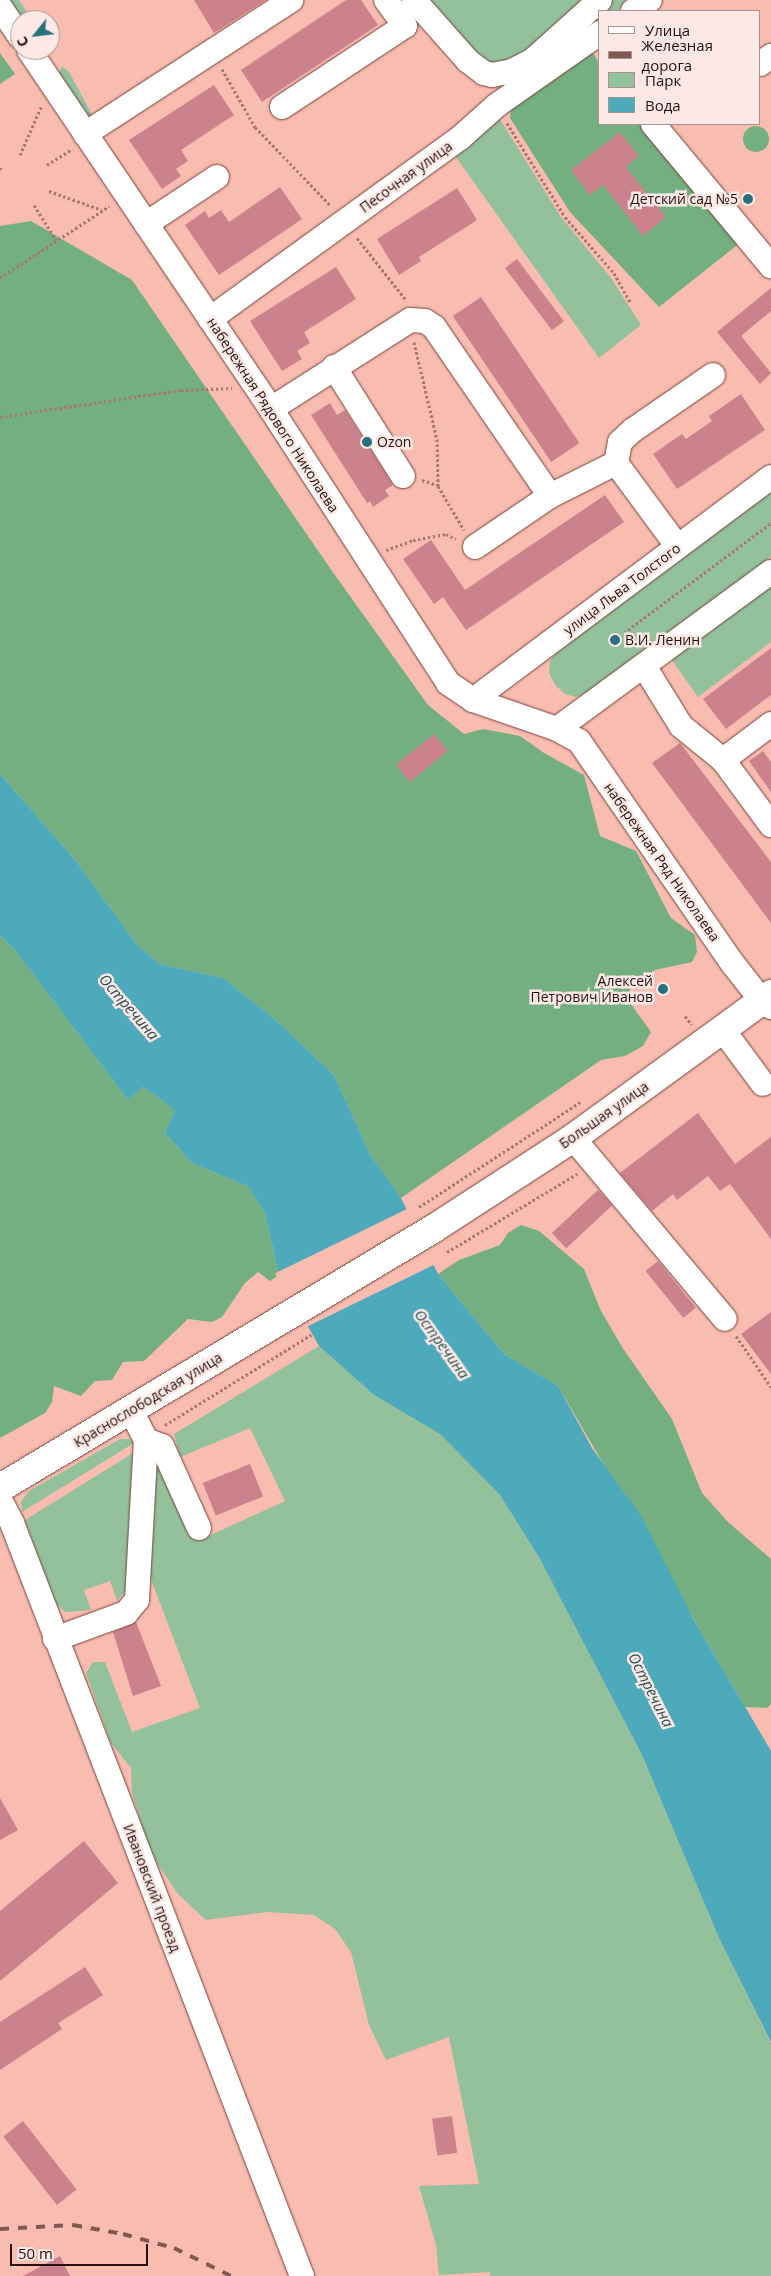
<!DOCTYPE html>
<meta charset="utf-8">
<style>
body{margin:0}
#map{position:relative;width:771px;height:2276px;overflow:hidden;background:#f9bcb0;font-family:"Open Sans",sans-serif}
div>[style]{position:absolute}
[style*='--x']{left:calc(var(--x)*1px);top:calc(var(--y)*1px);width:calc(var(--w)*1px);rotate:calc(var(--a)*1deg)}
.green>*{inset:0;background:#93c19c}
.forest>*{inset:0;background:#74af81}
.round{border-radius:50%}
.water>*{inset:0;background:#4caabb}
.pier>*{inset:0;background:#f9bcb0;transform-origin:0 0}
.building>*{inset:0;background:#cb828c;transform-origin:0 0}
.path>*{height:3px;margin-top:-1.5px;transform-origin:0;background:repeating-linear-gradient(90deg,#a5786f 0 2.5px,transparent 0 5px)}
.roads{filter:drop-shadow(0 0 1px #76433a) drop-shadow(0 0 1px #76433a)}
.minor>*{height:24px;margin:-12px;padding:0 12px;transform-origin:12px;border-radius:12px;background:#fff}
.major>*{height:28px;margin:-14px;padding:0 14px;transform-origin:14px;border-radius:14px;background:#fff}
.rail>*{height:4px;margin-top:-2px;transform-origin:0;background:repeating-linear-gradient(90deg,#805953 0 9px,transparent 0 18px)}
.dots>*{width:14px;height:14px;translate:-50% -50%;box-sizing:border-box;border:2px solid #fce9e5;border-radius:50%}
span{translate:-50% -50%;white-space:nowrap;text-align:center;line-height:1.15;-webkit-text-stroke:5px #fce9e5;paint-order:stroke}
.street-label{font-size:14px;color:#25100d}
.poi-label{font-size:14px;color:#25100d}
.right{translate:-100% -50%;text-align:right}
.left{translate:0 -50%;text-align:left}
.water-label{font-size:15px;color:#255057;font-style:italic}
.legend{position:absolute;left:598px;top:10px;width:162px;height:115px;box-sizing:border-box;background:#fce9e5;border:1px solid #a6928f;margin:0;padding:6px 9px;list-style:none;font-size:15px;color:#25100d}
.legend li{display:flex;align-items:center;gap:10px;height:25px}
.legend b{width:25px;border:1px solid #a6928f}
.north{position:absolute;left:10px;top:10px;width:50px;height:50px;box-sizing:border-box;background:#fce9e5;border:1px solid #a6928f;border-radius:50%;rotate:241deg;font-size:14px;font-weight:700;line-height:20px;text-align:center;color:#25100d}
.north::after{content:'';display:block;margin:auto;width:18px;height:22px;background:#28707c;clip-path:polygon(50% 0,100% 100%,50% 72%,0 100%)}
.scale{position:absolute;left:10px;top:2244px;width:138px;height:22px;box-sizing:border-box;border:2px solid #25100d;border-top:0;padding-left:6px;font-size:15px;line-height:18px;white-space:nowrap;color:#25100d;-webkit-text-stroke:4px #fce9e5;paint-order:stroke}
</style>
<div id="map">
<div class="green">
<i style="clip-path:polygon(10px 0,19px 0,32px 20px,21px 20px)"></i>
<i style="clip-path:polygon(421px 0,593px 0,530px 57px,489px 69px)"></i>
<i style="clip-path:polygon(609px 0,625px 0,618px 11px,602px 11px)"></i>
<i style="clip-path:polygon(62px 66px,69px 72px,94px 118px,89px 119px,58px 76px)"></i>
<i style="clip-path:polygon(498px 116px,561px 217px,611px 278px,641px 325px,599px 358px,453px 153px)"></i>
<i style="clip-path:polygon(771px 490px,771px 557px,589px 693px,575px 697px,565px 694px,555px 685px,549px 673px,550px 661px,558px 650px)"></i>
<i style="clip-path:polygon(771px 581px,771px 642px,698px 697px,669px 656px)"></i>
<i style="clip-path:polygon(319px 1346px,374px 1395px,440px 1434px,500px 1495px,540px 1559px,642px 1755px,719px 1938px,771px 2043px,771px 2276px,490px 2276px,490px 2272px,439px 2275px,436px 2245px,419px 2186px,479px 2184px,449px 2037px,386px 2060px,369px 2025px,351px 1952px,335px 1929px,314px 1915px,267px 1912px,206px 1920px,178px 1894px,151px 1854px,132px 1793px,131px 1768px,111px 1743px,86px 1673px,93px 1662px,105px 1662px,132px 1732px,200px 1708px,147px 1569px,155px 1457px,198px 1541px,285px 1501px,250px 1428px,180px 1457px,174px 1434px)"></i>
<i style="clip-path:polygon(120px 1439px,129px 1439px,134px 1443px,22px 1512px,21px 1502px,29px 1491px)"></i>
<i style="clip-path:polygon(138px 1450px,126px 1591px,117px 1600px,110px 1581px,84px 1590px,91px 1610px,65px 1612px,55px 1603px,25px 1520px)"></i>
</div>
<div class="forest">
<i style="clip-path:polygon(591px 49px,600px 65px,600px 124px,644px 124px,741px 242px,659px 307px,570px 212px,510px 118px,512px 98px)"></i>
<i style="clip-path:polygon(0 53px,15px 74px,0 84px)"></i>
<i class="round" style="left:743px;top:126px;width:26px;height:26px"></i>
<i style="clip-path:polygon(31px 221px,132px 280px,332px 571px,428px 705px,464px 734px,483px 729px,520px 736px,544px 753px,584px 775px,600px 836px,636px 851px,671px 918px,695px 935px,697px 952px,692px 962px,655px 970px,643px 983px,630px 989px,628px 1000px,651px 1032px,643px 1046px,625px 1056px,601px 1060px,401px 1198px,370px 1154px,334px 1075px,276px 1020px,223px 978px,160px 964px,138px 946px,76px 861px,0 774px,0 226px)"></i>
<i style="clip-path:polygon(0 936px,15px 950px,128px 1100px,143px 1087px,175px 1110px,165px 1133px,192px 1163px,249px 1187px,265px 1214px,279px 1275px,270px 1281px,258px 1272px,245px 1283px,222px 1317px,212px 1322px,188px 1319px,144px 1361px,123px 1362px,112px 1380px,95px 1381px,81px 1396px,54px 1386px,52px 1402px,45px 1413px,0 1438px)"></i>
<i style="clip-path:polygon(521px 1225px,539px 1231px,584px 1269px,600px 1309px,622px 1347px,672px 1419px,702px 1493px,729px 1523px,771px 1559px,771px 1704px,767px 1708px,745px 1707px,558px 1386px,504px 1354px,438px 1274px,459px 1260px,500px 1245px,508px 1233px)"></i>
</div>
<div class="water">
<i style="clip-path:polygon(0 774px,76px 861px,138px 946px,160px 964px,223px 978px,276px 1020px,334px 1075px,370px 1154px,401px 1198px,438px 1274px,504px 1354px,558px 1386px,592px 1448px,641px 1516px,694px 1620px,771px 1751px,771px 2042px,719px 1938px,642px 1755px,540px 1559px,500px 1495px,440px 1434px,374px 1395px,319px 1346px,279px 1275px,265px 1214px,249px 1187px,192px 1163px,165px 1133px,175px 1110px,143px 1087px,128px 1100px,15px 950px,0 936px)"></i>
</div>
<div class="pier">
<i style="left:409px;top:1208px;width:62px;height:149px;rotate:64deg"></i>
</div>
<div class="building">
<i style="clip-path:polygon(194px 0,266px 0,214px 33px)"></i>
<i style="clip-path:polygon(346px 0,361px 0,378px 25px,262px 102px,241px 70px)"></i>
<i style="clip-path:polygon(214px 85px,234px 115px,181px 150px,188px 161px,176px 169px,181px 176px,162px 189px,129px 140px)"></i>
<i style="clip-path:polygon(620px 132px,639px 156px,626px 167px,666px 217px,643px 236px,603px 185px,590px 195px,571px 170px)"></i>
<i style="clip-path:polygon(280px 187px,302px 219px,219px 275px,185px 225px,205px 211px,209px 218px,221px 210px,229px 222px)"></i>
<i style="clip-path:polygon(457px 188px,477px 220px,419px 257px,421px 261px,399px 275px,377px 239px)"></i>
<i style="left:517px;top:259px;width:78px;height:15px;rotate:53deg"></i>
<i style="clip-path:polygon(336px 267px,356px 299px,304px 332px,310px 343px,297px 351px,302px 359px,282px 371px,250px 321px)"></i>
<i style="clip-path:polygon(771px 288px,771px 311px,741px 336px,771px 373px,760px 384px,717px 332px)"></i>
<i style="left:481px;top:297px;width:176px;height:34px;rotate:56deg"></i>
<i style="clip-path:polygon(741px 394px,765px 430px,677px 489px,653px 454px,682px 434px,686px 439px,712px 421px,709px 416px)"></i>
<i style="clip-path:polygon(330px 403px,337px 415px,345px 410px,393px 485px,385px 490px,389px 496px,373px 507px,370px 501px,367px 503px,311px 415px)"></i>
<i style="clip-path:polygon(605px 495px,624px 522px,466px 630px,443px 597px,434px 604px,403px 559px,431px 540px,465px 590px)"></i>
<i style="clip-path:polygon(771px 648px,771px 695px,726px 729px,703px 699px)"></i>
<i style="left:434px;top:734px;width:22px;height:49px;rotate:51deg"></i>
<i style="clip-path:polygon(680px 743px,771px 862px,771px 923px,652px 763px)"></i>
<i style="clip-path:polygon(763px 751px,771px 762px,771px 792px,749px 761px)"></i>
<i style="clip-path:polygon(698px 1113px,735px 1164px,771px 1137px,771px 1239px,730px 1184px,720px 1191px,708px 1176px,677px 1200px,673px 1194px,652px 1211px,620px 1173px)"></i>
<i style="left:598px;top:1190px;width:21px;height:63px;rotate:47deg"></i>
<i style="left:658px;top:1261px;width:60px;height:16px;rotate:51deg"></i>
<i style="clip-path:polygon(771px 1312px,771px 1374px,741px 1334px)"></i>
<i style="left:250px;top:1464px;width:35px;height:51px;rotate:68deg"></i>
<i style="clip-path:polygon(136px 1622px,161px 1686px,133px 1696px,113px 1632px)"></i>
<i style="clip-path:polygon(0 1798px,18px 1830px,0 1840px)"></i>
<i style="clip-path:polygon(84px 1841px,118px 1883px,0 1981px,0 1911px)"></i>
<i style="clip-path:polygon(85px 1967px,103px 1995px,58px 2023px,62px 2029px,0 2070px,0 2022px)"></i>
<i style="left:452px;top:2116px;width:37px;height:20px;rotate:82deg"></i>
<i style="left:23px;top:2121px;width:87px;height:25px;rotate:52deg"></i>
<i style="clip-path:polygon(60px 2256px,70px 2276px,23px 2276px)"></i>
</div>
<div class="path">
<i style="--x:222;--y:69;--w:67;--a:60.4"></i>
<i style="--x:255;--y:127;--w:110;--a:46.1"></i>
<i style="--x:507;--y:123;--w:110;--a:58.3"></i>
<i style="--x:565;--y:217;--w:74;--a:48.8"></i>
<i style="--x:614;--y:273;--w:33;--a:61"></i>
<i style="--x:20;--y:155;--w:55;--a:-66.3"></i>
<i style="--x:47;--y:165;--w:30;--a:-33"></i>
<i style="--x:0;--y:168;--w:2;--a:27"></i>
<i style="--x:49;--y:191;--w:56;--a:19.7"></i>
<i style="--x:34;--y:205;--w:41;--a:57.8"></i>
<i style="--x:357;--y:238;--w:80;--a:51.6"></i>
<i style="--x:0;--y:278;--w:131;--a:-33.4"></i>
<i style="--x:414;--y:342;--w:100;--a:76.7"></i>
<i style="--x:437;--y:439;--w:47;--a:88.8"></i>
<i style="--x:438;--y:486;--w:51;--a:59.4"></i>
<i style="--x:0;--y:417;--w:183;--a:-8.5"></i>
<i style="--x:181;--y:390;--w:51;--a:-2.2"></i>
<i style="--x:422;--y:480;--w:16;--a:18"></i>
<i style="--x:386;--y:550;--w:29;--a:-20"></i>
<i style="--x:413;--y:540;--w:34;--a:-10"></i>
<i style="--x:446;--y:534;--w:11;--a:27"></i>
<i style="--x:624;--y:633;--w:184;--a:-36.8"></i>
<i style="--x:685;--y:1016;--w:11;--a:52"></i>
<i style="--x:419;--y:1207;--w:194;--a:-33"></i>
<i style="--x:447;--y:1252;--w:152;--a:-31"></i>
<i style="--x:736;--y:1336;--w:62;--a:55.5"></i>
<i style="--x:165;--y:1425;--w:172;--a:-31.7"></i>
</div>
<div class="roads">
<div class="minor">
<i style="--x:414;--y:0;--w:81;--a:48.5"></i>
<i style="--x:468;--y:61;--w:20;--a:37"></i>
<i style="--x:484;--y:73;--w:8;--a:14"></i>
<i style="--x:492;--y:75;--w:20;--a:-11"></i>
<i style="--x:512;--y:71;--w:22;--a:-27"></i>
<i style="--x:532;--y:61;--w:91;--a:-41.9"></i>
<i style="--x:0;--y:7;--w:36;--a:56"></i>
<i style="--x:633;--y:11;--w:20;--a:-33"></i>
<i style="--x:29;--y:50;--w:433;--a:56"></i>
<i style="--x:271;--y:409;--w:326;--a:57.1"></i>
<i style="--x:448;--y:683;--w:30;--a:34"></i>
<i style="--x:473;--y:700;--w:89;--a:19"></i>
<i style="--x:557;--y:729;--w:25;--a:29"></i>
<i style="--x:579;--y:741;--w:271;--a:55.4"></i>
<i style="--x:733;--y:964;--w:47;--a:51.9"></i>
<i style="--x:762;--y:1001;--w:11;--a:34"></i>
<i style="--x:760;--y:64;--w:14;--a:-36"></i>
<i style="--x:282;--y:107;--w:147;--a:-33.4"></i>
<i style="--x:405;--y:26;--w:32;--a:-126"></i>
<i style="--x:653;--y:124;--w:185;--a:50.3"></i>
<i style="--x:85;--y:134;--w:246;--a:-33"></i>
<i style="--x:146;--y:224;--w:85;--a:-33.5"></i>
<i style="--x:210;--y:319;--w:309;--a:-35.9"></i>
<i style="--x:460;--y:138;--w:50;--a:-41.7"></i>
<i style="--x:497;--y:105;--w:126;--a:-35"></i>
<i style="--x:334;--y:367;--w:129;--a:57.7"></i>
<i style="--x:271;--y:409;--w:165;--a:-32.6"></i>
<i style="--x:410;--y:320;--w:15;--a:4"></i>
<i style="--x:425;--y:321;--w:11;--a:34"></i>
<i style="--x:434;--y:327;--w:205;--a:55.5"></i>
<i style="--x:616;--y:463;--w:104;--a:53.6"></i>
<i style="--x:475;--y:547;--w:91;--a:-34.2"></i>
<i style="--x:550;--y:496;--w:74;--a:-26.6"></i>
<i style="--x:616;--y:463;--w:21;--a:-79"></i>
<i style="--x:620;--y:442;--w:18;--a:-43"></i>
<i style="--x:633;--y:430;--w:97;--a:-34.5"></i>
<i style="--x:644;--y:666;--w:70;--a:58.3"></i>
<i style="--x:681;--y:726;--w:54;--a:39"></i>
<i style="--x:723;--y:760;--w:81;--a:53.6"></i>
<i style="--x:473;--y:700;--w:372;--a:-36.8"></i>
<i style="--x:557;--y:729;--w:265;--a:-36.3"></i>
<i style="--x:723;--y:760;--w:60;--a:-36.9"></i>
<i style="--x:723;--y:1030;--w:67;--a:53.5"></i>
<i style="--x:573;--y:1138;--w:236;--a:50"></i>
<i style="--x:146;--y:1440;--w:17;--a:21"></i>
<i style="--x:162;--y:1446;--w:90;--a:65.7"></i>
<i style="--x:0;--y:1500;--w:26;--a:62"></i>
<i style="--x:12;--y:1523;--w:807;--a:68.94"></i>
<i style="--x:55;--y:1639;--w:76;--a:-20.1"></i>
<i style="--x:126;--y:1613;--w:17;--a:-50"></i>
<i style="--x:137;--y:1600;--w:160;--a:-86.8"></i>
<i style="--x:146;--y:1440;--w:34;--a:-117"></i>
</div>
<div class="major">
<i style="--x:0;--y:1488;--w:505;--a:-30.89"></i>
<i style="--x:433;--y:1229;--w:167;--a:-33"></i>
<i style="--x:573;--y:1138;--w:245;--a:-36"></i>
</div>
</div>
<div class="rail">
<i style="--x:0;--y:2229;--w:73;--a:-3.1"></i>
<i style="--x:73;--y:2225;--w:51;--a:10.2"></i>
<i style="--x:123;--y:2234;--w:53;--a:15.4"></i>
<i style="--x:174;--y:2248;--w:64;--a:26.2"></i>
</div>
<div class="dots">
<i style="left:748px;top:199px;background:#28707c"></i>
<i style="left:367px;top:442px;background:#28707c"></i>
<i style="left:615px;top:640px;background:#28707c"></i>
<i style="left:663px;top:989px;background:#28707c"></i>
</div>
<div class="street-label">
<span style="left:406px;top:177px;rotate:-36deg">Песочная улица</span>
<span style="left:273px;top:415px;rotate:57deg">набережная Рядового Николаева</span>
<span style="left:622px;top:589px;rotate:-37deg">улица Льва Толстого</span>
<span style="left:662px;top:862px;rotate:55deg">набережная Ряд Николаева</span>
<span style="left:604px;top:1115px;rotate:-35deg">Большая улица</span>
<span style="left:148px;top:1400px;rotate:-31deg">Краснослободская улица</span>
<span style="left:152px;top:1888px;rotate:69deg">Ивановский проезд</span>
</div>
<div class="poi-label">
<span class="right" style="left:738px;top:199px">Детский сад №5</span>
<span class="left" style="left:377px;top:442px">Ozon</span>
<span class="left" style="left:625px;top:640px">В.И. Ленин</span>
<span class="right" style="left:653px;top:989px">Алексей<br>Петрович Иванов</span>
</div>
<div class="water-label">
<span style="left:129px;top:1007px;rotate:49deg">Остречина</span>
<span style="left:442px;top:1344px;rotate:54deg">Остречина</span>
<span style="left:651px;top:1690px;rotate:63deg">Остречина</span>
</div>
<ul class="legend">
<li><b style="height:6px;background:#fff"></b>Улица</li>
<li><b style="height:6px;background:#805953"></b>Железная дорога</li>
<li><b style="height:14px;background:#93c19c"></b>Парк</li>
<li><b style="height:14px;background:#4caabb"></b>Вода</li>
</ul>
<div class="north">С</div>
<div class="scale">50 m</div>
</div>
